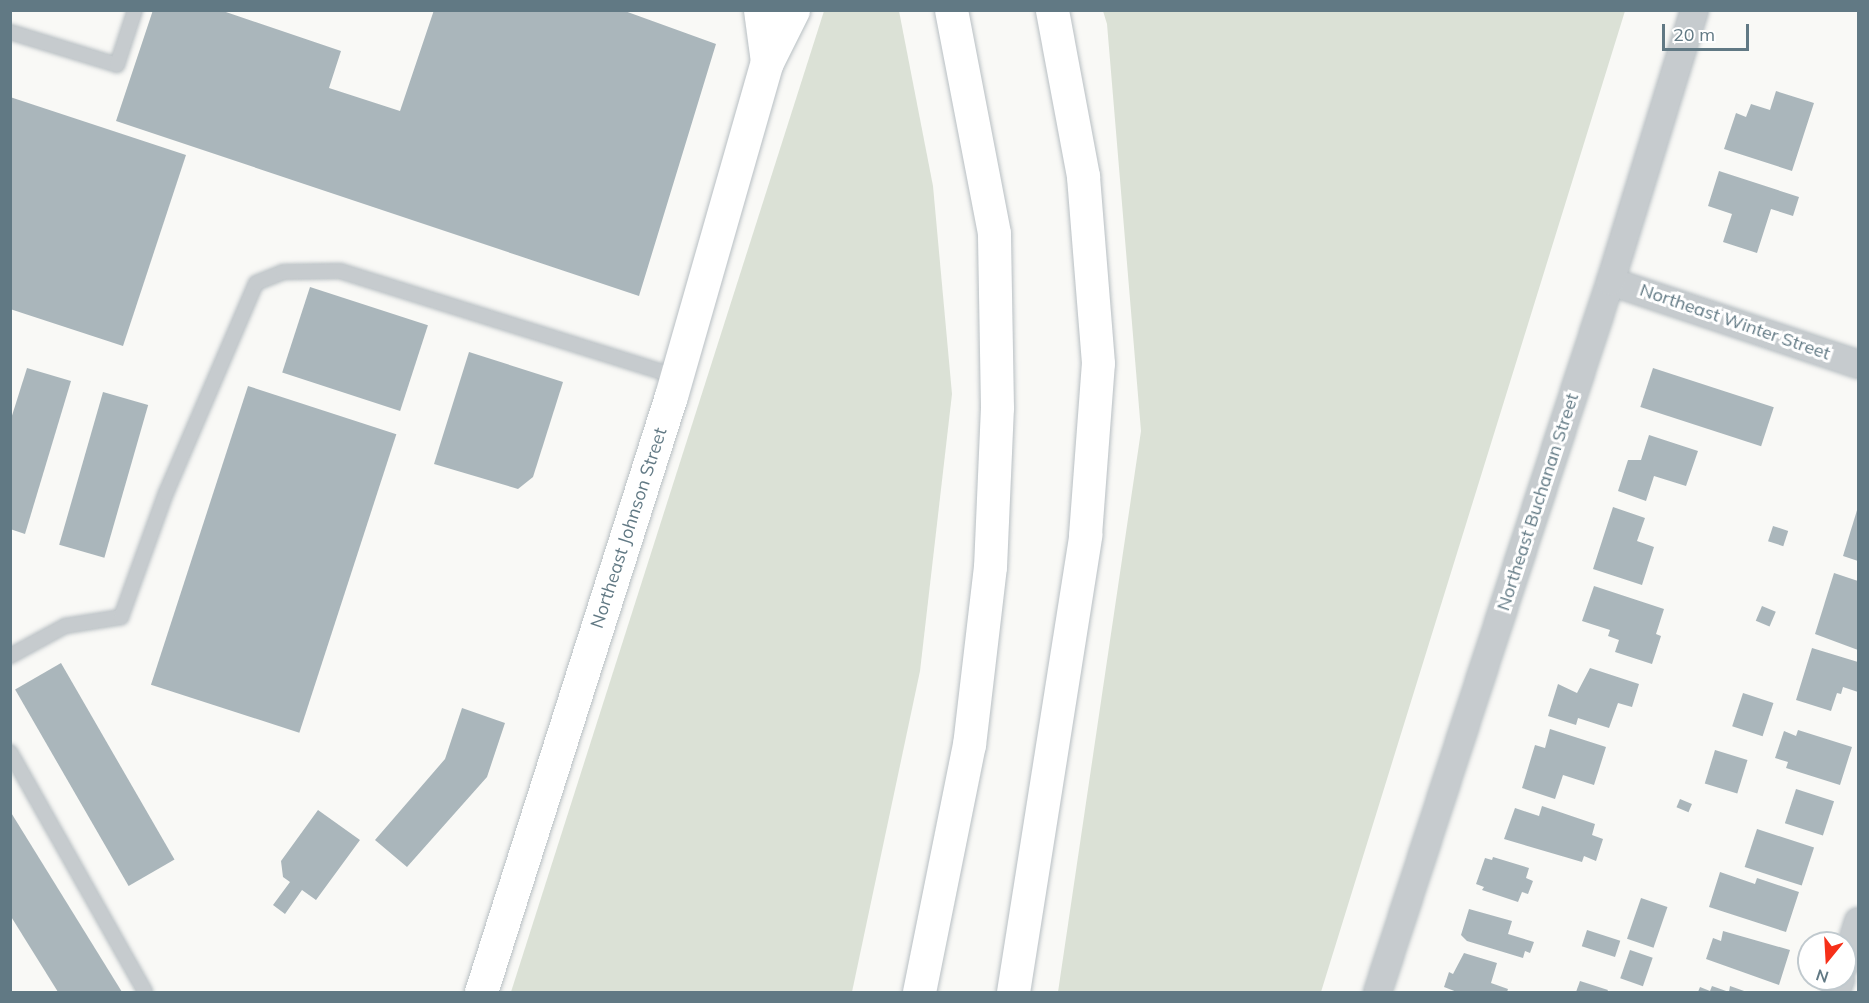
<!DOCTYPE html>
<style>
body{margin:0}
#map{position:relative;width:1869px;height:1003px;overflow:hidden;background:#f9f9f6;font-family:Mulish,sans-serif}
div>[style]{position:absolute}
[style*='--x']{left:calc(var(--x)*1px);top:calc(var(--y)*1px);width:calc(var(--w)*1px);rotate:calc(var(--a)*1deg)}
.green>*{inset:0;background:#dbe1d6}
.building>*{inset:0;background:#aab6bb;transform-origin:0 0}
.roads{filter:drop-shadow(0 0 2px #b8bfc3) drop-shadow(0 0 2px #b8bfc3)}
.lane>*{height:14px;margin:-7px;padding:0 7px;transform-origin:7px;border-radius:7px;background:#c6cbce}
.street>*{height:27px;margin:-13.5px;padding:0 13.5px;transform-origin:13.5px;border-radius:13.5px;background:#c6cbce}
.secondary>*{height:33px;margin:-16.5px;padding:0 16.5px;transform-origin:16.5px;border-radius:16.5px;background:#fff}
.highway>*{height:33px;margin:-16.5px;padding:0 16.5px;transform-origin:16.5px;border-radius:16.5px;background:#fff}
span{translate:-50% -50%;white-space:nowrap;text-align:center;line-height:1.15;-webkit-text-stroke:6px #fff;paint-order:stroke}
.street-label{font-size:18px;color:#617984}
.frame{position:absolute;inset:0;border:12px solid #617984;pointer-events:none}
.north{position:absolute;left:1797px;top:931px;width:60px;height:60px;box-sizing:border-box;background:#fff;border:2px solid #c0c9ce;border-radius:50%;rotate:198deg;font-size:16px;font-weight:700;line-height:24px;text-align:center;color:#617984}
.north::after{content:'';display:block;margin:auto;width:21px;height:27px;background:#f63019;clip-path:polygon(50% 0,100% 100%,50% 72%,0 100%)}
.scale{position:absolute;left:1662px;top:24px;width:87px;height:27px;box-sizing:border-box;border:3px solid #617984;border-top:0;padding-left:8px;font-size:18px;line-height:21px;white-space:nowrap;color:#617984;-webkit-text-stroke:4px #fff;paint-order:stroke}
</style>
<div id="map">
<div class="green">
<i style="clip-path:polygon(824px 11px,899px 11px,933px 186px,952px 394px,920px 671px,852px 992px,511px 992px)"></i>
<i style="clip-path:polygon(1103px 11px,1625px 11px,1321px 992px,1058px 992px,1141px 431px,1107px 24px)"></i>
</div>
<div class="building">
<i style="clip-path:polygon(153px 10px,220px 10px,341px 51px,329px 88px,400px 111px,434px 10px,622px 10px,716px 44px,639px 296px,116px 121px)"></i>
<i style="clip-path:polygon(1776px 91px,1814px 103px,1792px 171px,1724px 149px,1736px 113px,1746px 117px,1751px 104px,1770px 110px)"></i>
<i style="clip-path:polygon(10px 97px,186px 155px,123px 346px,10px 309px)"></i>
<i style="clip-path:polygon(1719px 171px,1799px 197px,1793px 216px,1771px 209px,1757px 253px,1723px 242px,1732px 214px,1708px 206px)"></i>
<i style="left:310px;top:287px;width:124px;height:90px;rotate:18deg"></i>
<i style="clip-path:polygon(469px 352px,563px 382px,533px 477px,518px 489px,434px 464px)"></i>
<i style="clip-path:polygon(27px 368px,71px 381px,25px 534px,10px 529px,10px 422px)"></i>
<i style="left:1653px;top:368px;width:127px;height:41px;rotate:18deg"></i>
<i style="left:248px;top:386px;width:156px;height:314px;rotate:18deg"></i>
<i style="left:103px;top:392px;width:47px;height:159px;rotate:16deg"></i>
<i style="clip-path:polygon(1649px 435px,1698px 451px,1686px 486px,1654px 476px,1646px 501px,1618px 491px,1628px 460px,1641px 460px)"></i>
<i style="clip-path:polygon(1613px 507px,1645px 518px,1637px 541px,1654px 547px,1642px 585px,1593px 569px)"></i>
<i style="clip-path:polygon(1858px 507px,1858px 561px,1843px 556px)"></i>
<i style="left:1773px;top:526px;width:16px;height:16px;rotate:18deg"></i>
<i style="clip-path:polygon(1834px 573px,1858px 581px,1858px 650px,1815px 634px)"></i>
<i style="clip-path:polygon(1594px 586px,1664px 609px,1656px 634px,1661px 636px,1652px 664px,1615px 652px,1619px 640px,1608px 636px,1610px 630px,1582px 621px)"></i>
<i style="left:1762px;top:606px;width:15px;height:16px;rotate:23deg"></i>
<i style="clip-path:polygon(1812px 648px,1858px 662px,1858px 692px,1843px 687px,1841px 694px,1837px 693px,1831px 711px,1796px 700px)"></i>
<i style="left:61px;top:663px;width:227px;height:53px;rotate:60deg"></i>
<i style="clip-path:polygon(1590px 668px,1639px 684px,1632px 707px,1618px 703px,1609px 728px,1578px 718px,1576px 725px,1548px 716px,1558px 684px,1577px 693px)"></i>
<i style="left:1743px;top:693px;width:32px;height:35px;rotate:18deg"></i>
<i style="clip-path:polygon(462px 708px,505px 723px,487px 777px,407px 867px,375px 840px,445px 759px)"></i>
<i style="clip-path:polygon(1550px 729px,1606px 747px,1594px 785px,1563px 775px,1555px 799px,1522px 788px,1535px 745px,1545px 748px)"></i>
<i style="clip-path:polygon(1798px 730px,1852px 747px,1840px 785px,1786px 768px,1788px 762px,1775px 758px,1784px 731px,1796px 736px)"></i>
<i style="left:1715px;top:750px;width:34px;height:35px;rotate:17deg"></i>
<i style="left:1796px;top:789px;width:40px;height:36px;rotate:18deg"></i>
<i style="left:1680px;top:799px;width:13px;height:9px;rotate:23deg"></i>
<i style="clip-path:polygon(1542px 806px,1595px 824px,1592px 835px,1603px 839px,1596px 861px,1584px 856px,1582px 862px,1504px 839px,1515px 808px,1539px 816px)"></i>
<i style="clip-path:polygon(318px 810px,360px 840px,316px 900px,302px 890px,285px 914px,273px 905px,290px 882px,283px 877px,281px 861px)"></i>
<i style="clip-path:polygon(10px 811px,122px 992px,58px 992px,10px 915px)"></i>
<i style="left:1757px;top:829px;width:60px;height:40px;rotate:18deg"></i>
<i style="clip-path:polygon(1493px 857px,1529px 868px,1526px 878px,1533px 881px,1528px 894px,1522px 892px,1518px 902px,1482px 890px,1484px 887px,1476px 884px,1485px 858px,1492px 860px)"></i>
<i style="clip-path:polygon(1720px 872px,1755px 884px,1757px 878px,1799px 892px,1786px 932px,1709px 907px)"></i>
<i style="left:1641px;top:898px;width:28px;height:43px;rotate:19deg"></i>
<i style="clip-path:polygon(1469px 909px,1512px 921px,1508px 934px,1534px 942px,1530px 953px,1525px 951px,1523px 958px,1467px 941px,1461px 935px)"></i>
<i style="left:1587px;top:930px;width:35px;height:17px;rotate:18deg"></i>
<i style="clip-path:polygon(1723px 931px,1790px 950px,1779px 985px,1706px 959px,1713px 938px,1721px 941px)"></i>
<i style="left:1630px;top:950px;width:24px;height:30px;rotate:19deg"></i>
<i style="clip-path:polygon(1464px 953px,1497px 963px,1491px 983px,1508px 989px,1507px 992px,1457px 992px,1444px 987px,1449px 972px,1453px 974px)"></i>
<i style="clip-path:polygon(1580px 981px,1608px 990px,1607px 992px,1576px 992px)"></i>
<i style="clip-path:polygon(1712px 986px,1729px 992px,1730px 986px,1747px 992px,1698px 992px,1700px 987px,1710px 991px)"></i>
</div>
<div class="roads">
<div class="lane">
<i style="--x:10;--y:32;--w:112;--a:17.1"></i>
<i style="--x:117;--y:65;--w:58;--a:-71.9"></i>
<i style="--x:10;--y:656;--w:63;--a:-28.6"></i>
<i style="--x:65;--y:626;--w:57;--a:-9.1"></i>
<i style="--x:121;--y:617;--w:132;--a:-70.1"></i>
<i style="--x:166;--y:493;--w:228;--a:-66.8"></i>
<i style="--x:256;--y:283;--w:29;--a:-22"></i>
<i style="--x:283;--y:272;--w:57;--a:-1"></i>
<i style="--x:340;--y:271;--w:352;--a:17.4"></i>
<i style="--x:10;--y:752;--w:275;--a:60.6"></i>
</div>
<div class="street">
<i style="--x:1610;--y:281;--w:262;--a:18.5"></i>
<i style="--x:1845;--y:963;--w:44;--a:-72.8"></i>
<i style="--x:1377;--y:992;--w:748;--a:-71.86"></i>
<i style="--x:1610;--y:281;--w:284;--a:-72.8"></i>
<i style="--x:1835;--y:992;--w:14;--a:-69"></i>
</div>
<div class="secondary">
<i style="--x:760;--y:10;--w:52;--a:82.3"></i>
<i style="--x:481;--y:992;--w:626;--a:-72.32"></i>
<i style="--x:671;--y:396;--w:348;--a:-74"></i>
<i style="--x:767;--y:62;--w:58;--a:-63.4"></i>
</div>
<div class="highway">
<i style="--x:919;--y:992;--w:252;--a:-78.6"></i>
<i style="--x:969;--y:745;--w:179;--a:-83.3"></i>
<i style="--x:990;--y:567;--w:159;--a:-87.5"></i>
<i style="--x:997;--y:408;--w:175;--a:-91"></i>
<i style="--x:994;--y:233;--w:227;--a:-100.9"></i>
<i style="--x:1013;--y:992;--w:463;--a:-81"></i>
<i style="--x:1085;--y:535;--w:172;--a:-85.7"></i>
<i style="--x:1098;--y:363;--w:188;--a:-94.6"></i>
<i style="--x:1083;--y:176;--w:169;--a:-100.6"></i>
</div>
</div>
<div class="street-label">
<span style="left:1735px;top:322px;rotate:19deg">Northeast Winter Street</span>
<span style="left:1538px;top:502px;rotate:-72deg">Northeast Buchanan Street</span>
<span style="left:629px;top:528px;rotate:-72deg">Northeast Johnson Street</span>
</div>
<div class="frame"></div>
<div class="north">N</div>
<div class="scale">20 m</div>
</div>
